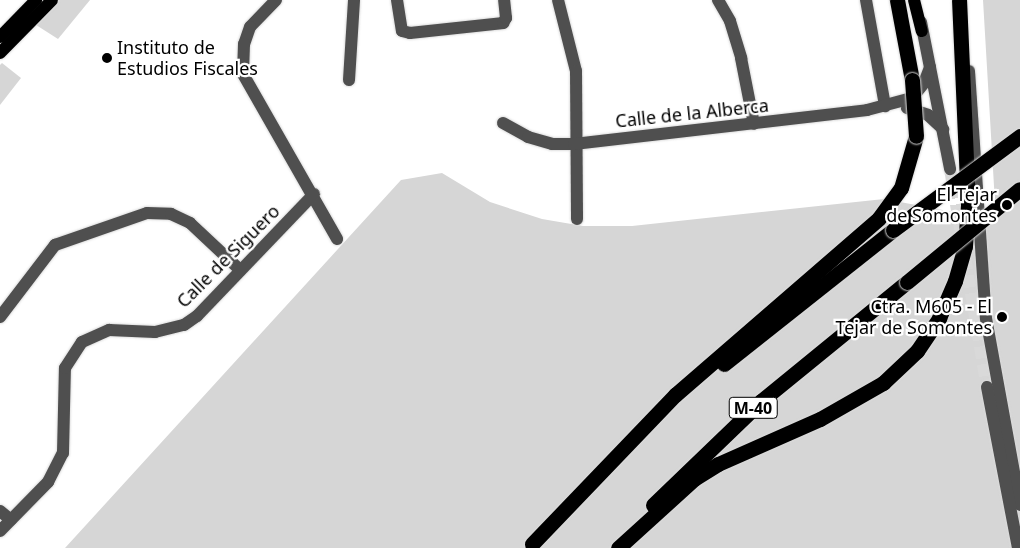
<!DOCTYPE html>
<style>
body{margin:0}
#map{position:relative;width:1020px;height:548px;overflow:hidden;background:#fff;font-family:"Noto Sans",sans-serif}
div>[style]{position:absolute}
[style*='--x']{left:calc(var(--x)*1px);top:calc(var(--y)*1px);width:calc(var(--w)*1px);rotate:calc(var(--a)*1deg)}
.green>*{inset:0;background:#d6d6d6}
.minor-tunnel>*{height:12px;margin-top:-6px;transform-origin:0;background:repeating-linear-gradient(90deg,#d9d9d9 0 12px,transparent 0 18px)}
.roads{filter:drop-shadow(0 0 1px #dbdbdb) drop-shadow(0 0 1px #dbdbdb)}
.minor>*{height:12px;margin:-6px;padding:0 6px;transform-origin:6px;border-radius:6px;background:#4f4f4f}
.major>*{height:12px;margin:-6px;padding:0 6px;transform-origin:6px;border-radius:6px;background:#000}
.highway>*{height:15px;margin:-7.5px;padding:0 7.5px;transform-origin:7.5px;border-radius:7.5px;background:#000}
.bridges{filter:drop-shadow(0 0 1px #dbdbdb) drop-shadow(0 0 1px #dbdbdb)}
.highway-bridge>*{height:15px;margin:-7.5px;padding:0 7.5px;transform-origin:7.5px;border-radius:7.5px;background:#000}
.dots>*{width:14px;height:14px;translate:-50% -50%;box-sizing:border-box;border:2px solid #fff;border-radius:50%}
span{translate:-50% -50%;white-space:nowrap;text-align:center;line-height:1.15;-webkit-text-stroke:4.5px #fff;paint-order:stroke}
.shield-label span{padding:1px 4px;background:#fff;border:1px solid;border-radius:4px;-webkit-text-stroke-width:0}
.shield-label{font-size:16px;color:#000;font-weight:700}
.poi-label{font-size:18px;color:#000}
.left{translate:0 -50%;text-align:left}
.right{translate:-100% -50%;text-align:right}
.street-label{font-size:18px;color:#000}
</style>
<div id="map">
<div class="green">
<i style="clip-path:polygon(56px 0,90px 0,58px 39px,33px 23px)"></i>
<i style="clip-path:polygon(983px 0,1020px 0,1020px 548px,65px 548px,401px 180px,442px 173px,490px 202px,542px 219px,583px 226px,632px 226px,884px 199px,996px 220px)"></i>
<i style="clip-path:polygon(2px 63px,21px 78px,0 105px,0 65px)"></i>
</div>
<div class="minor-tunnel">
<i style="--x:950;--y:169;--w:221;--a:80.4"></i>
</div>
<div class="roads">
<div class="minor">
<i style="--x:276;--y:0;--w:37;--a:134"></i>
<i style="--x:250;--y:27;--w:18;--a:109"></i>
<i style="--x:244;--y:44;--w:30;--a:92"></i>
<i style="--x:243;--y:74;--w:190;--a:60.3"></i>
<i style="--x:397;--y:0;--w:31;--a:81"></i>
<i style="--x:402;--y:31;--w:8;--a:14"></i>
<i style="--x:410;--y:33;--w:94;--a:-6.1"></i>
<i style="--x:503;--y:23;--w:6;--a:-59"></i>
<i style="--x:506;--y:18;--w:18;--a:-96"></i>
<i style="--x:558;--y:0;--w:73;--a:75.8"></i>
<i style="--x:576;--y:71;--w:148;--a:89.6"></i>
<i style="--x:718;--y:0;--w:24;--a:60"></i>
<i style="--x:730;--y:21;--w:39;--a:73"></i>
<i style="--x:741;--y:58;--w:67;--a:78.9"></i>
<i style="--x:866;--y:0;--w:108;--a:79.8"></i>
<i style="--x:921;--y:22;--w:150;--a:78.8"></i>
<i style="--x:969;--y:71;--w:248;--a:86.1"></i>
<i style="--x:986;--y:318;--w:190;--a:79.7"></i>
<i style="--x:349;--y:80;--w:80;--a:-86.4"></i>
<i style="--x:907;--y:108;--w:22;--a:18"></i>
<i style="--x:928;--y:115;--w:21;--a:43"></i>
<i style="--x:503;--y:123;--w:29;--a:29"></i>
<i style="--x:528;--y:137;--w:25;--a:16"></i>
<i style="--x:552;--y:144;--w:22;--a:0"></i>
<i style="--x:574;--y:144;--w:295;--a:-6.6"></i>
<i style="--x:867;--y:110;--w:47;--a:-14.9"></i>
<i style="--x:912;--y:98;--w:19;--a:-51"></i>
<i style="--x:924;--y:83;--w:17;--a:-69"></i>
<i style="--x:0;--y:317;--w:91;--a:-52.6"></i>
<i style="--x:55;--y:245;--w:97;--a:-19.2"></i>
<i style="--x:147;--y:213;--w:24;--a:2"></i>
<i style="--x:171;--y:214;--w:21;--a:25"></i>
<i style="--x:190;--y:223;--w:69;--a:43.2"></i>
<i style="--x:987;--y:387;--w:164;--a:79.1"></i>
<i style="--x:0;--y:511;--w:14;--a:39"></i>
<i style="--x:0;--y:531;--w:69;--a:-45.6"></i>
<i style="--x:48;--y:482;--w:33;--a:-63"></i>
<i style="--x:63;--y:453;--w:85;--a:-88.7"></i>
<i style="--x:65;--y:368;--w:31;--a:-57"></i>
<i style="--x:82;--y:342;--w:30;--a:-24"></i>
<i style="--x:109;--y:330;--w:46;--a:2.5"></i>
<i style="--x:155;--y:332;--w:30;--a:-14"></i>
<i style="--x:184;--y:325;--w:16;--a:-35"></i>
<i style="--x:197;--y:316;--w:169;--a:-46.2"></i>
</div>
<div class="major">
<i style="--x:914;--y:0;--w:32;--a:76"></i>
<i style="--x:0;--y:37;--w:52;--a:-45.8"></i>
<i style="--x:0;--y:53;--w:74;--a:-45.5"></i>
</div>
<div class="highway">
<i style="--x:897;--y:0;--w:81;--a:79.4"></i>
<i style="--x:724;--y:364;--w:216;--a:-38.4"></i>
<i style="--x:653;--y:505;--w:150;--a:-43.9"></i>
<i style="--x:761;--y:401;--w:188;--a:-39.2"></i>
<i style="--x:532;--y:544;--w:207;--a:-46.2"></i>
<i style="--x:675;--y:395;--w:270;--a:-40.9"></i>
<i style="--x:879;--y:218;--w:37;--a:-54"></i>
<i style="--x:901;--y:188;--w:54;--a:-73.9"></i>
<i style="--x:618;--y:548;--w:103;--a:-42.2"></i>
<i style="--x:694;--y:479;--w:28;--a:-32"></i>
<i style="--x:718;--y:464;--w:111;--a:-23.8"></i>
<i style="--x:820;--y:419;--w:73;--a:-29.7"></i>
<i style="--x:883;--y:383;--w:47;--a:-43.3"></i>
<i style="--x:917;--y:351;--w:40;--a:-56"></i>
<i style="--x:939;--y:318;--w:40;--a:-66.6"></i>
<i style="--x:955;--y:281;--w:36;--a:-74"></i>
<i style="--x:965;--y:246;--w:41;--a:-85.8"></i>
<i style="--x:968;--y:205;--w:205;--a:-92.5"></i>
</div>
</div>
<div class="bridges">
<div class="highway-bridge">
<i style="--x:912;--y:80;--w:56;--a:85.9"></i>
<i style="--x:893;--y:230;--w:158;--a:-36.5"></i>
<i style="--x:907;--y:282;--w:146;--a:-39.5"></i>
</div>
</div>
<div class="dots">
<i style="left:107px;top:58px;background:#000"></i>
<i style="left:1007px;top:205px;background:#000"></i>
<i style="left:1002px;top:317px;background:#000"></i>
</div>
<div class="shield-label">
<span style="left:753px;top:408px">M-40</span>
</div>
<div class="poi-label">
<span class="left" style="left:117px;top:58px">Instituto de<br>Estudios Fiscales</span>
<span class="right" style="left:997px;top:205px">El Tejar<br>de Somontes</span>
<span class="right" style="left:992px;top:317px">Ctra. M605 - El<br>Tejar de Somontes</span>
</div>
<div class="street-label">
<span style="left:692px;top:113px;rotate:-6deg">Calle de la Alberca</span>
<span style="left:228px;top:256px;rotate:-45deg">Calle de Siguero</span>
</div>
</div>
